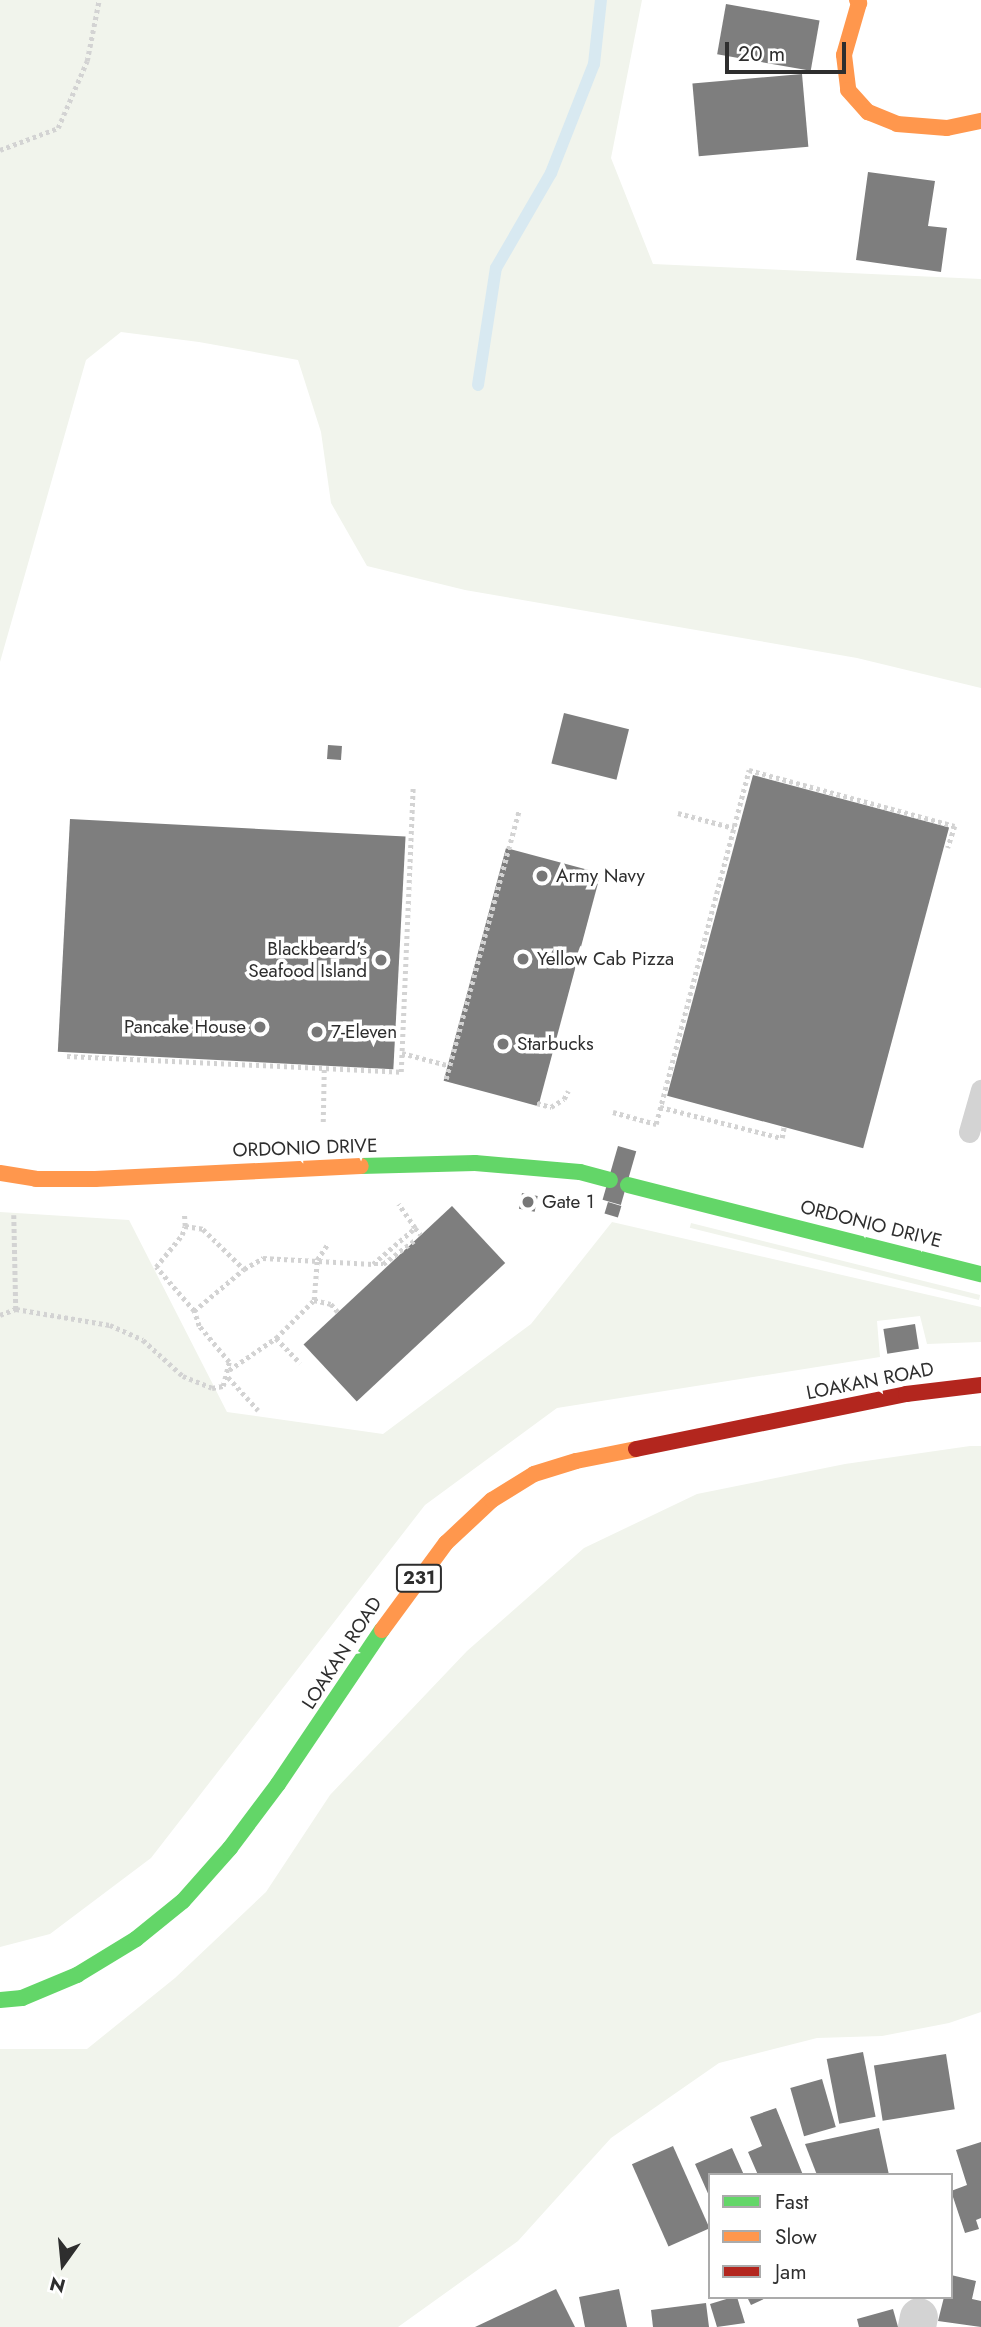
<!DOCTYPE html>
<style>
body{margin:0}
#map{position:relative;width:981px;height:2327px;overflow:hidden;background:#fff;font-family:Jost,sans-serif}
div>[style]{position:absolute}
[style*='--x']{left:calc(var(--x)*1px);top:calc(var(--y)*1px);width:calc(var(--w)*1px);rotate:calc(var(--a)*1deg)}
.green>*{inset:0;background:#f1f4ec;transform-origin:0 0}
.stream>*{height:12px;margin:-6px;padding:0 6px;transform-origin:6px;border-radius:6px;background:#d8e9f1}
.building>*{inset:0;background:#7e7e7e;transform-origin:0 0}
.path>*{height:4.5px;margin-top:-2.25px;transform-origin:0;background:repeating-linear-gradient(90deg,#d3d3d3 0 3.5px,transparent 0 7px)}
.lane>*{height:21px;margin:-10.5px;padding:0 10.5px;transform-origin:10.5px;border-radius:10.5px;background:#d3d3d3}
.street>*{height:38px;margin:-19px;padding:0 19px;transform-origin:19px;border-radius:19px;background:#d3d3d3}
.fast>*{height:16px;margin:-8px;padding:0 8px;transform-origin:8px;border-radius:8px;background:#63d668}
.slow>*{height:16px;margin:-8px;padding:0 8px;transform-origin:8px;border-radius:8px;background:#ff974d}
.jam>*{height:16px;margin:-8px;padding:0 8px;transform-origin:8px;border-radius:8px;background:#b3261e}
.dots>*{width:19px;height:19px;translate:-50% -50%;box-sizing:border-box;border:4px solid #fff;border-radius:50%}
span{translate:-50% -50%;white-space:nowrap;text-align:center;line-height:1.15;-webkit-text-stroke:7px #fff;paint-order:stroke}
.shield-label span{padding:2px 5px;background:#fff;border:2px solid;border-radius:5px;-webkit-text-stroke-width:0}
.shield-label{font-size:18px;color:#2e2e2e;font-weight:700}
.poi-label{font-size:19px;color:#2e2e2e}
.left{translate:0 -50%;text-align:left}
.right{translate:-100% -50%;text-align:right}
.street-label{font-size:19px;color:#2e2e2e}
.legend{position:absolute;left:708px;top:2173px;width:245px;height:126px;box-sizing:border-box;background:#fff;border:2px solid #ababab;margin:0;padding:9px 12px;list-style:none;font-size:21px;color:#2e2e2e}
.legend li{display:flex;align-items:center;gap:14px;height:35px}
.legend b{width:35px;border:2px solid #ababab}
.north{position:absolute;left:28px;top:2229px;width:70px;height:70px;-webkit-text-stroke:5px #fff;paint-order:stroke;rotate:195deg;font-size:19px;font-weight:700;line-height:28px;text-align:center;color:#2e2e2e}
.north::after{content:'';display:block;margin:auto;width:24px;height:32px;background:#2e2e2e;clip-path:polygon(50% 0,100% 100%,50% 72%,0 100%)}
.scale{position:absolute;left:725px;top:42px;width:121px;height:32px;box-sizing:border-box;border:4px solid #2e2e2e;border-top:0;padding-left:9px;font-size:21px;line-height:24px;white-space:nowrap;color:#2e2e2e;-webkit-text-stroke:5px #fff;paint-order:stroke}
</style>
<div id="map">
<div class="green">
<i style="clip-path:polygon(0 0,642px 0,611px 158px,653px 264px,981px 279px,981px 688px,857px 658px,465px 590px,367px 566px,331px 503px,321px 432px,298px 360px,199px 342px,121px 332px,86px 360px,0 662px)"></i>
<i style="clip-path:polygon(0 1212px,129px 1220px,227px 1412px,383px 1434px,531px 1324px,612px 1222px,981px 1307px,981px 1342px,927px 1344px,920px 1316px,877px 1321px,880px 1357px,557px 1408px,425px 1505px,151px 1858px,50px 1934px,0 1947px)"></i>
<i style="left:691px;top:1223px;width:298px;height:5px;rotate:14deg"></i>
<i style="clip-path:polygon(970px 1446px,981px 1446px,981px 2012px,949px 2023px,882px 2036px,817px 2038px,719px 2063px,611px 2138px,518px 2241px,398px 2327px,0 2327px,0 2049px,87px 2049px,175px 1978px,266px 1892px,330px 1795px,467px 1651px,584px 1548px,697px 1494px,845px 1464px)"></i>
</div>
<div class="stream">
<i style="--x:478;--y:385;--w:118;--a:-81.3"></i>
<i style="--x:496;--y:268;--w:110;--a:-59.9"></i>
<i style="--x:551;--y:173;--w:117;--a:-68.5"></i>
<i style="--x:594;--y:64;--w:64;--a:-83.8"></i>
</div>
<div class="building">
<i style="left:726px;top:4px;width:95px;height:51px;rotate:10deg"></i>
<i style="left:802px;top:74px;width:73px;height:110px;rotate:85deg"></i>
<i style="clip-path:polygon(868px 172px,935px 181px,928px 226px,947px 228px,941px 272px,856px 260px)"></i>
<i style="left:564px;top:713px;width:67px;height:52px;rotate:14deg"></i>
<i style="left:328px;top:745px;width:14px;height:14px;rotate:4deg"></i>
<i style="left:753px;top:775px;width:203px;height:332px;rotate:15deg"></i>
<i style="left:70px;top:819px;width:336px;height:233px;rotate:3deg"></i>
<i style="left:506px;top:848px;width:98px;height:241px;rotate:15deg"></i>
<i style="left:618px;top:1146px;width:19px;height:56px;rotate:16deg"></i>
<i style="left:522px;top:1193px;width:16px;height:16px;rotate:11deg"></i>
<i style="left:608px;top:1202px;width:14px;height:12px;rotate:17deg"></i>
<i style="left:452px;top:1206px;width:78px;height:203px;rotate:47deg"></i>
<i style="left:915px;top:1324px;width:25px;height:32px;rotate:81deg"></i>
<i style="left:863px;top:2052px;width:66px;height:37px;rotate:79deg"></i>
<i style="left:946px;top:2054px;width:56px;height:73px;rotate:81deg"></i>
<i style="left:822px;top:2079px;width:50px;height:33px;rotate:74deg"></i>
<i style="clip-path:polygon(776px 2108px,803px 2175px,758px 2175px,748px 2152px,762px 2146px,750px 2117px)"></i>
<i style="clip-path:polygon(879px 2128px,889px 2175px,817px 2175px,805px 2144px)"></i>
<i style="clip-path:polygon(981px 2142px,981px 2218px,976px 2220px,979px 2229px,965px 2233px,951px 2191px,967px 2185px,956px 2150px)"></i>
<i style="left:673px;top:2146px;width:90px;height:45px;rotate:66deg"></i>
<i style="clip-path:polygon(732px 2148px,744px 2175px,710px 2175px,710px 2198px,695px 2164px)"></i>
<i style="clip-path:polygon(951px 2275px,976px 2281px,972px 2299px,981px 2301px,981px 2327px,938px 2321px,944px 2297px,951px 2297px)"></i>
<i style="clip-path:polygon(556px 2289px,575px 2327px,475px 2327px)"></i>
<i style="clip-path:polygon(619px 2289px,627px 2327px,585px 2327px,579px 2297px)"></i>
<i style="clip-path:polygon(733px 2297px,737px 2297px,745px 2323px,717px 2327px,710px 2304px)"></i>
<i style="clip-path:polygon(747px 2297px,768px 2297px,751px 2305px)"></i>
<i style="clip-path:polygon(706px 2303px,709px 2327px,653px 2327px,651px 2310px)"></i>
<i style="clip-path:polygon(893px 2309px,898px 2327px,859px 2327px,857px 2319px)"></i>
</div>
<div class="path">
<i style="--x:0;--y:150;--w:62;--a:-20.8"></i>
<i style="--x:58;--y:128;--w:73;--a:-66.6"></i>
<i style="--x:87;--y:61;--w:62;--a:-78.9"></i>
<i style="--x:678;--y:813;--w:58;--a:15"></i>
<i style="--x:402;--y:1053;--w:47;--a:14.9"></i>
<i style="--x:67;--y:1056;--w:334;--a:2.7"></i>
<i style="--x:401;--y:1072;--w:284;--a:-87.6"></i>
<i style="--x:446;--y:1079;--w:279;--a:-74.8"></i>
<i style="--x:537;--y:1103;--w:15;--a:16"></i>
<i style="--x:551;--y:1107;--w:15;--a:-32"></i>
<i style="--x:564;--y:1099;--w:9;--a:-63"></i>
<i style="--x:660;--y:1107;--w:126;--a:14.3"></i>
<i style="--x:782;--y:1138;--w:11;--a:-80"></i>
<i style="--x:613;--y:1112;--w:45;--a:15.6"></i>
<i style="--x:656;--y:1124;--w:366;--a:-75.3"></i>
<i style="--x:749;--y:770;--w:213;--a:15.2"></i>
<i style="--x:955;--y:826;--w:23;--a:108"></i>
<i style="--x:323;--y:1122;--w:54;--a:-88.9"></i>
<i style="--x:14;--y:1215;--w:94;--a:88.8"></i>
<i style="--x:185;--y:1226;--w:18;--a:9"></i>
<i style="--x:203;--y:1229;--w:57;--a:44.3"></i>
<i style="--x:415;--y:1228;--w:9;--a:49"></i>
<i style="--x:374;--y:1264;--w:9;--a:0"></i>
<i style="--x:383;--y:1264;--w:40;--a:-37"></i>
<i style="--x:314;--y:1300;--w:40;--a:-85.7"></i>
<i style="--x:317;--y:1260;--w:18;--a:-56"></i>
<i style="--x:194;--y:1311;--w:65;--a:-40"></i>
<i style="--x:244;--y:1269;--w:22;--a:-30"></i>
<i style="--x:263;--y:1258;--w:110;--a:3.1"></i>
<i style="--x:373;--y:1264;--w:55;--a:-40.6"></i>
<i style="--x:415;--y:1228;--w:29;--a:-125"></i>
<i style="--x:0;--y:1315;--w:17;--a:-21"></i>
<i style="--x:16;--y:1309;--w:95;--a:9.7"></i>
<i style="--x:110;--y:1325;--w:36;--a:24"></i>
<i style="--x:143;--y:1340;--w:54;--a:42"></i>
<i style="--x:183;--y:1376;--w:31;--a:22"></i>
<i style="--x:212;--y:1388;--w:11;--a:-10"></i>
<i style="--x:223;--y:1386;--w:25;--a:-76"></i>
<i style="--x:229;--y:1362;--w:47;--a:-129.8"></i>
<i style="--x:199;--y:1326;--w:16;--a:-108"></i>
<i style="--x:194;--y:1311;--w:58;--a:-130.8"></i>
<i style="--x:156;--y:1267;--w:41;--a:-50.9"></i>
<i style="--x:182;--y:1235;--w:9;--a:-72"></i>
<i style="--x:185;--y:1226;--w:14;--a:-94"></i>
<i style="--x:276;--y:1338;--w:35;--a:46"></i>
<i style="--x:229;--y:1370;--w:57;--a:-34.2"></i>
<i style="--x:276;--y:1338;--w:54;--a:-45"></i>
<i style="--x:314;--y:1300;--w:17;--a:13"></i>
<i style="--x:331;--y:1304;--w:11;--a:49"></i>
<i style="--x:228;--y:1377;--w:45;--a:47.7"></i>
</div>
<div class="lane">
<i style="--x:969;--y:1132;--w:44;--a:-74.1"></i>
</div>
<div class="street">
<i style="--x:917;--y:2327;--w:10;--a:-79"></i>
</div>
<div class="fast">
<i style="--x:361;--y:1166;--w:114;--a:-1.5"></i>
<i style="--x:475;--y:1163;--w:105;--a:4.9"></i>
<i style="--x:580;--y:1172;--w:31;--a:15"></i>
<i style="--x:628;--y:1185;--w:364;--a:14.2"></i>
<i style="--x:0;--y:2000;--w:22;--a:-5"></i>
<i style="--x:22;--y:1998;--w:60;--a:-22.7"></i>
<i style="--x:77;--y:1975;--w:69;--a:-31.4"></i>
<i style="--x:136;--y:1939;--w:60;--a:-39"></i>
<i style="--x:183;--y:1901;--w:71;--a:-48.4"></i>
<i style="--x:230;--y:1848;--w:80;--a:-53.1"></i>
<i style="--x:278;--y:1784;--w:186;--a:-56"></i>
</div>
<div class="slow">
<i style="--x:857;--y:0;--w:4;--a:56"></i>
<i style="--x:859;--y:3;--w:54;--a:106.1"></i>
<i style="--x:844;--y:55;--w:35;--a:83"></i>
<i style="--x:848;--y:90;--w:30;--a:48"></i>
<i style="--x:868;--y:112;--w:31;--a:22"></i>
<i style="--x:897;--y:124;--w:50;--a:4.6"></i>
<i style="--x:947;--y:128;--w:35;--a:-12"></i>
<i style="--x:0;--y:1173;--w:36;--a:9"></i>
<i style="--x:36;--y:1179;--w:59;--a:0"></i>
<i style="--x:95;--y:1179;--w:266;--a:-2.8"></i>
<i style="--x:382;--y:1630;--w:108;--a:-53.7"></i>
<i style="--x:446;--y:1543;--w:63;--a:-43.1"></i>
<i style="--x:492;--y:1500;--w:49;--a:-31.8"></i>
<i style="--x:534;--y:1474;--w:44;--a:-17.2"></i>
<i style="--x:576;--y:1461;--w:61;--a:-11.3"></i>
</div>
<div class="jam">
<i style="--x:636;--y:1449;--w:276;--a:-11.5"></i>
<i style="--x:906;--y:1394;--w:76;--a:-6.8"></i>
</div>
<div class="dots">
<i style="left:542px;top:876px;background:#777"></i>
<i style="left:523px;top:959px;background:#777"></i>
<i style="left:381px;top:960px;background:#777"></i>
<i style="left:260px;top:1027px;background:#777"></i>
<i style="left:317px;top:1032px;background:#777"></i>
<i style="left:503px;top:1044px;background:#777"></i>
<i style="left:528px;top:1202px;background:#777"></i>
</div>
<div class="shield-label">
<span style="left:419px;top:1578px">231</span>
</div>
<div class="poi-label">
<span class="left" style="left:556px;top:876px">Army Navy</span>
<span class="right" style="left:367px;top:960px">Blackbeard's<br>Seafood Island</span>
<span class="left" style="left:537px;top:959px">Yellow Cab Pizza</span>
<span class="right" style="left:246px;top:1027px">Pancake House</span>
<span class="left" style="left:331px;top:1032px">7-Eleven</span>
<span class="left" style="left:517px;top:1044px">Starbucks</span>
<span class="left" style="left:542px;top:1202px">Gate 1</span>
</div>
<div class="street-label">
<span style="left:305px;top:1148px;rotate:-2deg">ORDONIO DRIVE</span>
<span style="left:871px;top:1224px;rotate:14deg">ORDONIO DRIVE</span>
<span style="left:870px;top:1381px;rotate:-11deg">LOAKAN ROAD</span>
<span style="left:342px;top:1653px;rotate:-57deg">LOAKAN ROAD</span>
</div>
<ul class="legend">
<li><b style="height:9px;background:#63d668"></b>Fast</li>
<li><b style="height:9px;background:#ff974d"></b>Slow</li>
<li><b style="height:9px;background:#b3261e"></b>Jam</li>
</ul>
<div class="north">N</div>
<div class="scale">20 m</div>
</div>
